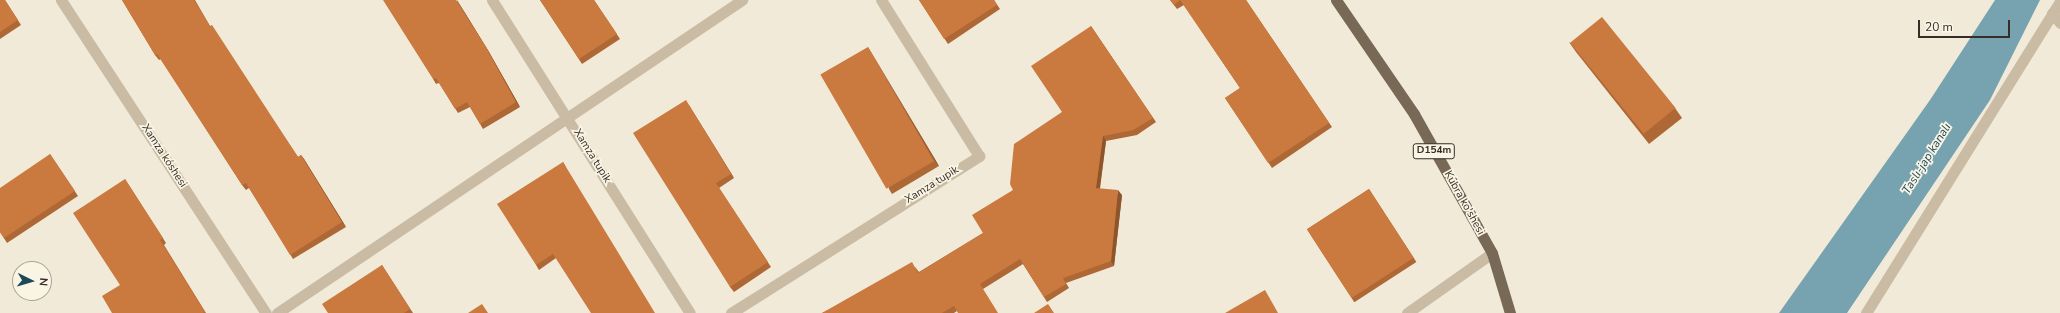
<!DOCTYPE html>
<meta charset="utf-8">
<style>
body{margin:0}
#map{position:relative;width:2060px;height:313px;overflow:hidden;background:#f2ead8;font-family:"Nunito Sans",sans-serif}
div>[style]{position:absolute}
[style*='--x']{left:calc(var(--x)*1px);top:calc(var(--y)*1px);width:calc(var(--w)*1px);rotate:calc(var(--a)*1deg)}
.water>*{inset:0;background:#77a3b0}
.minor>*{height:11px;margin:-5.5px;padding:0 5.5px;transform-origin:5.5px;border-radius:5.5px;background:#cabca4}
.primary>*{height:11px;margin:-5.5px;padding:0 5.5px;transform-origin:5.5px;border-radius:5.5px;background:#786856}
.wall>*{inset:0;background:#ae6836;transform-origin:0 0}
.shaded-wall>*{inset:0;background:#8d552c}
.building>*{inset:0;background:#ca793f;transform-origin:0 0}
span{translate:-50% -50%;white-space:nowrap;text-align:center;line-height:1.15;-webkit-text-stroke:3.5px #faf4e5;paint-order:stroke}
.shield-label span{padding:1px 3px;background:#faf4e5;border:1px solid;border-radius:3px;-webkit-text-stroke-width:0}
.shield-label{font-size:10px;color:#352d26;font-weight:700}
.street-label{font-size:11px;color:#352d26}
.water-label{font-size:12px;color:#1b4958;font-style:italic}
.north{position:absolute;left:12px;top:261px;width:40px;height:40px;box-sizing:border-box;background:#faf4e5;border:1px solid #aba499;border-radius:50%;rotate:95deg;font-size:11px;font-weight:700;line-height:16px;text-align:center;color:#352d26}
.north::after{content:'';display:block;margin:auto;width:14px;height:18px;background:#1b4958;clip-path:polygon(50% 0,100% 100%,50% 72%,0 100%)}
.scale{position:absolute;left:1918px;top:20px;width:92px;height:18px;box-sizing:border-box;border:2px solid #352d26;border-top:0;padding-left:5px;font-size:12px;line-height:14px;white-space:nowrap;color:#352d26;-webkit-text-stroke:3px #faf4e5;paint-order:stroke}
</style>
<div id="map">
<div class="water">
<i style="clip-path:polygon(1995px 0,2040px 0,1990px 100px,1847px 313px,1779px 313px,1930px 100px)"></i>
</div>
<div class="minor">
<i style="--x:61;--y:0;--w:374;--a:56.8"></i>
<i style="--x:492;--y:0;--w:370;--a:57.7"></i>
<i style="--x:2052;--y:13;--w:13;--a:51"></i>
<i style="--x:277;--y:313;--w:561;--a:-33.95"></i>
<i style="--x:731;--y:313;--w:294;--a:-32.3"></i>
<i style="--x:979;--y:156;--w:184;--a:-122.1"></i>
<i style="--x:1407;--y:313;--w:104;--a:-35.2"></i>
<i style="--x:1866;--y:313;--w:367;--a:-58.1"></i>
</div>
<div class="primary">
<i style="--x:1336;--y:0;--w:138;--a:55.6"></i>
<i style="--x:1414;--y:114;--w:159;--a:60.7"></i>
<i style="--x:1492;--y:253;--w:63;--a:73.3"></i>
</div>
<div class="wall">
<i style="clip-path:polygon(0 0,5px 0,21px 25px,0 39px)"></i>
<i style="clip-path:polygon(122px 0,195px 0,210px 26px,298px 157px,301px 155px,304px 159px,346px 227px,293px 259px,249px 188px,246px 190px,242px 185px,161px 59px,159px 60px,155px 55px)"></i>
<i style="clip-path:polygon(457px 0,489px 52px,520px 107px,483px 129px,470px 107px,458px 113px,439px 83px,436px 84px,433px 79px)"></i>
<i style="clip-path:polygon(540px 0,594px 0,620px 39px,582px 64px)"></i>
<i style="clip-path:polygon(919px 0,994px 0,1000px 9px,948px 44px)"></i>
<i style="clip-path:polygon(1170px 0,1246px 0,1332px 127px,1272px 168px,1225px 98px,1240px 88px,1184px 5px,1177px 9px)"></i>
<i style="clip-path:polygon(1091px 26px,1156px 122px,1137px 135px,1106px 141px,1100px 189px,1122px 195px,1114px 266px,1066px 283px,1069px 288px,1047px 302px,1023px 264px,983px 289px,957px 311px,954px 313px,822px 313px,915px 267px,919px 272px,983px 233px,1013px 190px,1062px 112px)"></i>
<i style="clip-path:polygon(1569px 42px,1675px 108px,1682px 118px,1649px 144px,1576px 52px)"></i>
<i style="clip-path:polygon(868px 47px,939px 166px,892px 194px,889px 189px)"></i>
<i style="clip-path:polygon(689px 105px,734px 178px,719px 188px,771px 267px,734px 292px,730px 287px)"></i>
<i style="clip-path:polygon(50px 154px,78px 196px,7px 243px,0 232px)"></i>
<i style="clip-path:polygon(563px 162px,566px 167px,556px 258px,539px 270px,536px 265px)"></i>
<i style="clip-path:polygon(125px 179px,166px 243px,164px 245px,206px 313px,112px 313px,120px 285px)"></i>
<i style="left:1369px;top:189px;width:87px;height:74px;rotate:57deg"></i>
<i style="clip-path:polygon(382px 265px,413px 313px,328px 313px)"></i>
</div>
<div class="shaded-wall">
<i style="clip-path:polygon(457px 0,489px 52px,520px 107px,516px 102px)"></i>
<i style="clip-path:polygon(868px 47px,871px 52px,939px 166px,935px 161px)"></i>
<i style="clip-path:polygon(686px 100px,689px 105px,734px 178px,731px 174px)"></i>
<i style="clip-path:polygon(1103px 136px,1106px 141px,1099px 193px,1096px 188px)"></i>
<i style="clip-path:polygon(301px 155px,304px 159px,346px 227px,342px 222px)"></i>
<i style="clip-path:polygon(1118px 190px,1122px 195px,1114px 266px,1111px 261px)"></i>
</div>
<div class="building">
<i style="clip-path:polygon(0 0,5px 0,18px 20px,0 32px)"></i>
<i style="clip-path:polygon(122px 0,194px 0,210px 26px,212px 25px,298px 157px,301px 155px,342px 222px,290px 255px,246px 183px,242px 185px,157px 54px,155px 55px)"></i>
<i style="clip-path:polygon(383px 0,456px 0,486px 47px,516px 102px,480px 124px,467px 102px,455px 109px,436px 78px,433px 79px)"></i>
<i style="clip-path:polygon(540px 0,594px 0,617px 34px,579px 59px)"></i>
<i style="clip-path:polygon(919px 0,994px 0,997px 5px,944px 39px)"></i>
<i style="clip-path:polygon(1170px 0,1180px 0,1174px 5px)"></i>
<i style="clip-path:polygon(1180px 0,1246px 0,1329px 123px,1268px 163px,1225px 98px,1240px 88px)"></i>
<i style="left:1602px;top:17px;width:117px;height:41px;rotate:51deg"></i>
<i style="clip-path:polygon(1091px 26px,1153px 118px,1133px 130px,1103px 136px,1096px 188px,1118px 190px,1111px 261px,1063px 278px,1066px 284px,1044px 297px,1020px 259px,980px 284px,998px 313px,958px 313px,954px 306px,942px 313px,822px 313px,912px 262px,918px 273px,983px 233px,972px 215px,1013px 190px,1010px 184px,1014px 144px,1062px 112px,1031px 66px)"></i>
<i style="left:868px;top:47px;width:132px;height:55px;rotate:60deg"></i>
<i style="clip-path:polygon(686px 100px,731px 174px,716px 183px,768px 262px,730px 287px,633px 133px)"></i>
<i style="clip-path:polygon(50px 154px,75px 191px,4px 238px,0 232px,0 188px)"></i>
<i style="clip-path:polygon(563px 162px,655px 313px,591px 313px,553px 254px,536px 265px,497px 204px)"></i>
<i style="clip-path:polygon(125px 179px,163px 238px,160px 240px,205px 312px,203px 313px,112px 313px,102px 296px,120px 285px,73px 213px)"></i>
<i style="left:1369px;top:189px;width:82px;height:74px;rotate:57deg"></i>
<i style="clip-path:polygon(382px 265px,410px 309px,404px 313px,328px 313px,322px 304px)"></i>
<i style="clip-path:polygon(1265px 290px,1278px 313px,1225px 313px)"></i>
<i style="clip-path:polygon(482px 304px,488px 313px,468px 313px)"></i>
<i style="clip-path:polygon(1048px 304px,1054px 313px,1034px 313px)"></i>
</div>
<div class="shield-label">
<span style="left:1434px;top:151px">D154m</span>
</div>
<div class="street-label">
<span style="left:164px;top:156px;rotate:57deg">Xamza kóshesi</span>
<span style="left:592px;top:156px;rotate:58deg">Xamza tupik</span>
<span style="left:932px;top:185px;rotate:-32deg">Xamza tupik</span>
<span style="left:1464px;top:203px;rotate:61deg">Kubra ko'shesi</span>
</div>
<div class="water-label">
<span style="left:1927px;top:159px;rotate:-58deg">Taslı-jap kanalı</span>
</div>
<div class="north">N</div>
<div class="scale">20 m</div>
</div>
